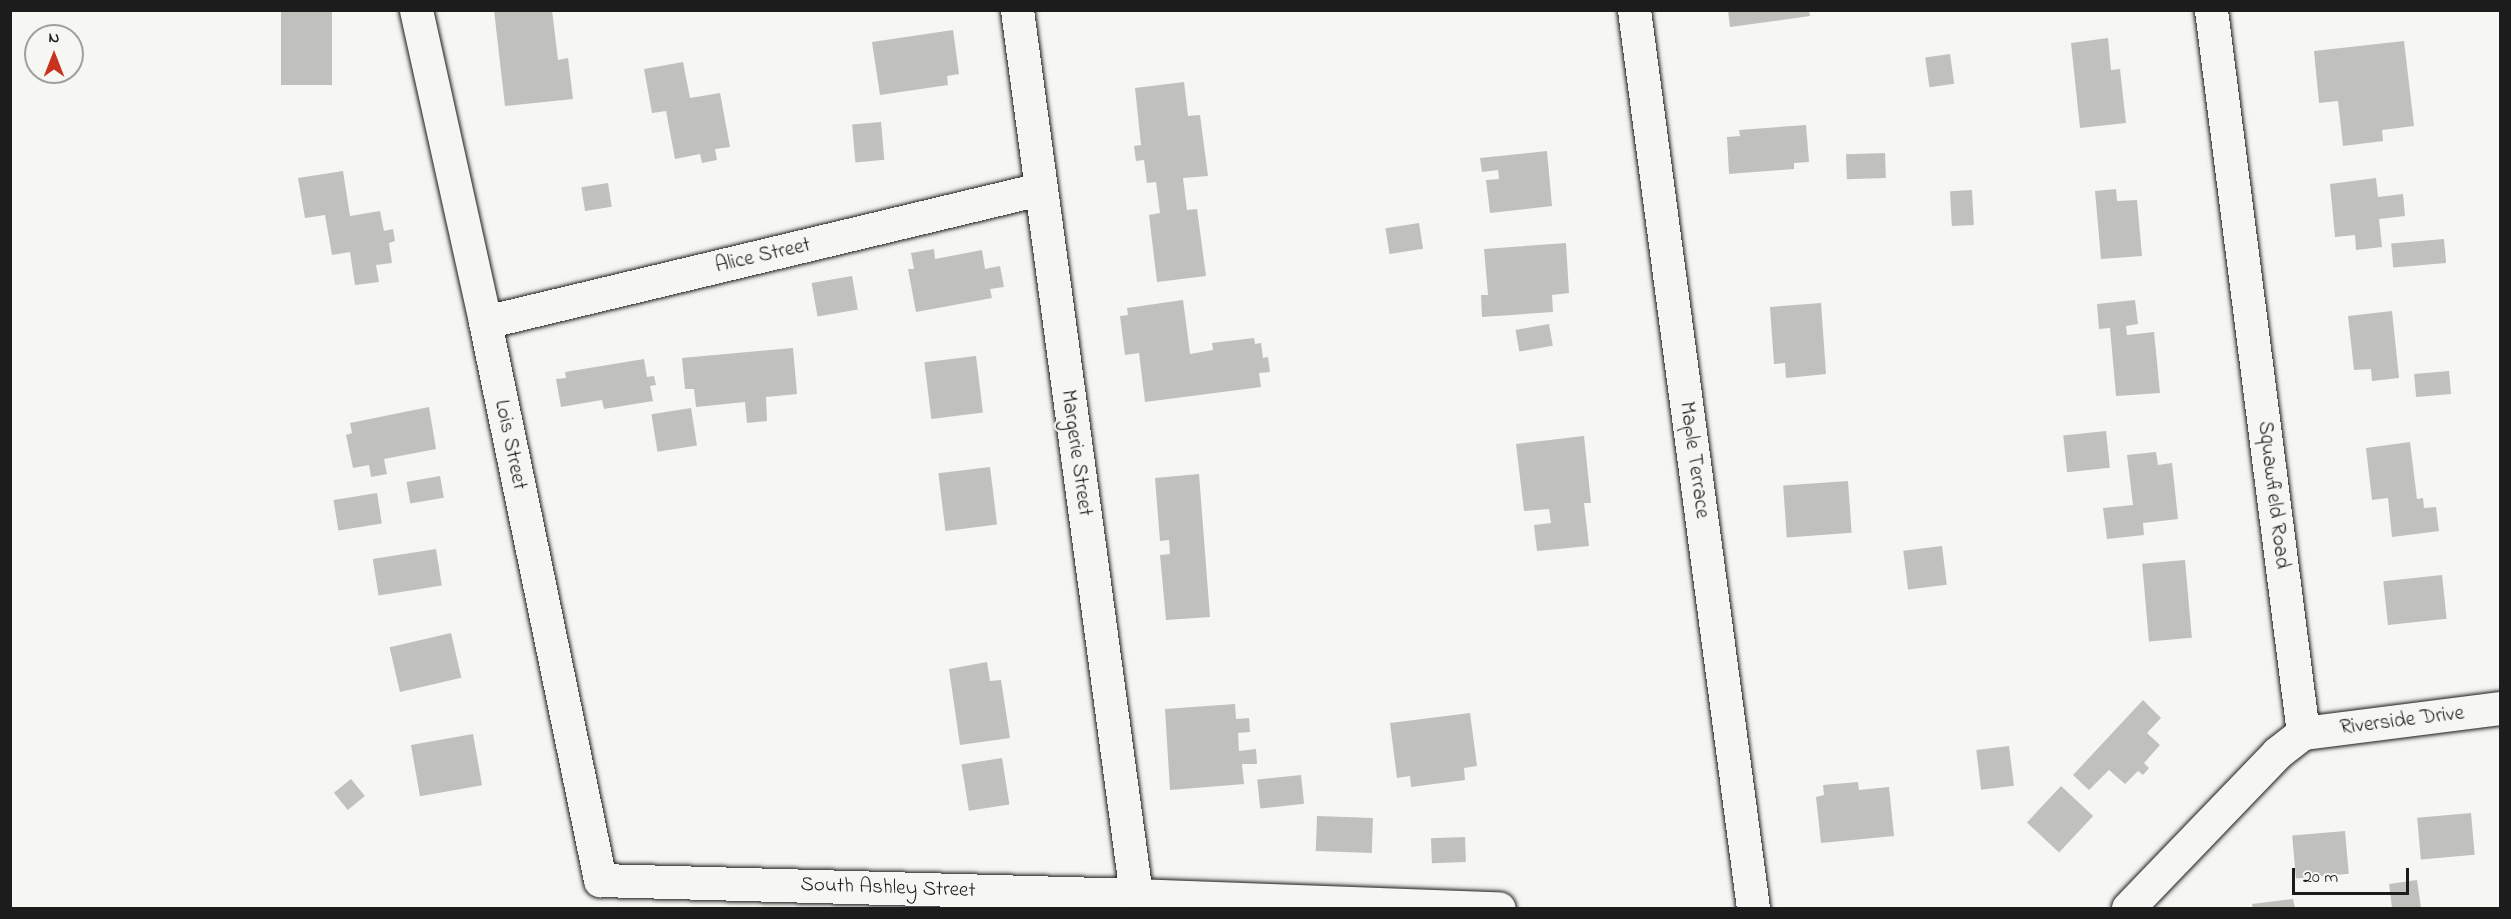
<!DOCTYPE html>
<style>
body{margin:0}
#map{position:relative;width:2511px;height:919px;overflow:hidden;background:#f6f6f2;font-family:"Indie Flower",sans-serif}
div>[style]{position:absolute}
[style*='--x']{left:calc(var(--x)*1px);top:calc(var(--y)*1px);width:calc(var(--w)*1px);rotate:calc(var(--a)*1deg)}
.building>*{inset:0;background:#c0c0bd;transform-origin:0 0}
.roads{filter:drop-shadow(0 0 2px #1c1c1c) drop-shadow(0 0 2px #1c1c1c)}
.minor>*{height:33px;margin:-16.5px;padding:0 16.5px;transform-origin:16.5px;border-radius:16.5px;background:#f6f6f2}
span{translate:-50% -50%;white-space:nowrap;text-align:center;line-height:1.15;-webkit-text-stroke:4.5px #f6f6f2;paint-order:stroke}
.street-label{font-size:21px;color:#1c1c1c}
.frame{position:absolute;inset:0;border:12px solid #1c1c1c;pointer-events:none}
.north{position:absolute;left:24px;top:24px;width:60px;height:60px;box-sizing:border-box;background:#f6f6f2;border:2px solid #9f9f9c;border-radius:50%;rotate:0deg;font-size:16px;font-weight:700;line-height:24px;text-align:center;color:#1c1c1c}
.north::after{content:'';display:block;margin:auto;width:21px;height:27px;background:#c8321e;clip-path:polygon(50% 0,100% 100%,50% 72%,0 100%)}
.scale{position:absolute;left:2292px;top:868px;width:117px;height:27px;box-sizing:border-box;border:3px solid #1c1c1c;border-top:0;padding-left:8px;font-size:18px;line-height:21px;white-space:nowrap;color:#1c1c1c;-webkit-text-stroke:4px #f6f6f2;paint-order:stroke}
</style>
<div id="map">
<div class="building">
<i style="left:281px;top:10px;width:51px;height:75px"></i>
<i style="clip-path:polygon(494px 10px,552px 10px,558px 60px,568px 58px,573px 99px,505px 106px)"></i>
<i style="clip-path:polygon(1728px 10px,1809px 10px,1810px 16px,1730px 27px)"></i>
<i style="clip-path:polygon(953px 30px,959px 74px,947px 76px,948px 85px,880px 95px,872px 42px)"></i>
<i style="clip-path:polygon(2108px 38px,2111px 70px,2120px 69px,2126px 123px,2080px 128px,2071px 43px)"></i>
<i style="clip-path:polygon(2404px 41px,2414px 126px,2382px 130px,2383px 141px,2343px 146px,2338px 101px,2319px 103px,2314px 51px)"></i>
<i style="left:1950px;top:54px;width:30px;height:25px;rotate:82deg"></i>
<i style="clip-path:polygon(683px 62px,690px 98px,720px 93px,730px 147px,715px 149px,717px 160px,702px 163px,700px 154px,675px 159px,666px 111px,652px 113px,644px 69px)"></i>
<i style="clip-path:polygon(1184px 82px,1188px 116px,1200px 115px,1208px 176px,1183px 178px,1187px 210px,1197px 209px,1206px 276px,1157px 282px,1149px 215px,1160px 213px,1156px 182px,1147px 183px,1144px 160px,1136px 161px,1134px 146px,1141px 145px,1135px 88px)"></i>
<i style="left:881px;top:122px;width:38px;height:29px;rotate:85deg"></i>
<i style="clip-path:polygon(1806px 125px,1809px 162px,1794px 163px,1794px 169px,1729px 174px,1727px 137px,1740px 136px,1739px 130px)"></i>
<i style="clip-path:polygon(1547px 151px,1552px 206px,1490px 213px,1486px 180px,1499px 179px,1498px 170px,1482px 172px,1480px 158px)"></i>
<i style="left:1885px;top:153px;width:25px;height:39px;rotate:88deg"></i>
<i style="clip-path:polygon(343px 171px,350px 216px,380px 211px,384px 231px,393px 229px,395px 241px,389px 243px,392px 263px,376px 265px,379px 282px,355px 285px,350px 252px,332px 255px,325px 215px,305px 218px,298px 178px)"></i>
<i style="clip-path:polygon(2376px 178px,2378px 197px,2403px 194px,2405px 216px,2379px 219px,2382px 247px,2356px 250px,2355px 235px,2335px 237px,2330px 184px)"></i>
<i style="left:608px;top:183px;width:24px;height:27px;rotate:81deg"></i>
<i style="clip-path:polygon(2116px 189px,2117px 201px,2137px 200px,2142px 256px,2101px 259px,2095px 191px)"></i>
<i style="left:1972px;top:190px;width:35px;height:22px;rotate:87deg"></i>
<i style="left:1419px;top:223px;width:26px;height:34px;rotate:81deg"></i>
<i style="left:2444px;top:239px;width:24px;height:53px;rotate:85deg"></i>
<i style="clip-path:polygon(1566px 243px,1569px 293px,1552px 295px,1553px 312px,1482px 317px,1481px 295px,1488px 295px,1484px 249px)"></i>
<i style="clip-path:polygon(934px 249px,935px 259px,982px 250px,985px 269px,1000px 266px,1004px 287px,990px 289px,992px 298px,916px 312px,908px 269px,914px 269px,911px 253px)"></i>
<i style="left:852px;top:276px;width:34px;height:41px;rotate:80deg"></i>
<i style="clip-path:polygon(1183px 300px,1190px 354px,1213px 350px,1212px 343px,1254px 338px,1255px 344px,1261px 343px,1263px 358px,1268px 357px,1270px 372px,1259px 373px,1261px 387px,1145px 402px,1139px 353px,1125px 355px,1120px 316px,1128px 315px,1127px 308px)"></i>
<i style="clip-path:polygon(2135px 300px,2138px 324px,2126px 326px,2127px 335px,2154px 332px,2160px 393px,2116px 396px,2110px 328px,2099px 329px,2097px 304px)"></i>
<i style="clip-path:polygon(1821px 303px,1826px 374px,1786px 378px,1785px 363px,1774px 364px,1770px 307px)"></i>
<i style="clip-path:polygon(2392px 311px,2399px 378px,2372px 381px,2371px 369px,2354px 370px,2348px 316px)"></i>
<i style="left:1549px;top:324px;width:22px;height:34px;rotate:80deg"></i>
<i style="clip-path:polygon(793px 348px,797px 394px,766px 397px,767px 421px,747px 423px,745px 402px,696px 407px,694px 389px,685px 389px,682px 358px)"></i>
<i style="left:976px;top:356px;width:57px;height:52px;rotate:83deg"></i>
<i style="clip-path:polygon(644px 359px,647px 377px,654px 376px,656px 385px,650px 386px,653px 401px,604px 409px,602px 400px,561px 407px,556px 379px,566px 378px,565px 372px)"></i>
<i style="left:2449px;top:371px;width:23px;height:35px;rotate:85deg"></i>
<i style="clip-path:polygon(429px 407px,436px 449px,384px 459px,387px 474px,371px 477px,369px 465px,353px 468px,346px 435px,352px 433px,350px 423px)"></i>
<i style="left:691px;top:408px;width:38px;height:40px;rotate:81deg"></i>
<i style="left:2106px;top:431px;width:37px;height:43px;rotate:84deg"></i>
<i style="clip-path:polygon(1584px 436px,1591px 503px,1584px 503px,1589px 546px,1537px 551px,1534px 525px,1551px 523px,1549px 509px,1524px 511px,1516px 444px)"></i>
<i style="clip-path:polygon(2410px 442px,2417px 499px,2423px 498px,2424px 508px,2436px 507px,2439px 531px,2392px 537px,2388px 498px,2372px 500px,2366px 448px)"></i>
<i style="clip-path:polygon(2156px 452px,2158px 465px,2172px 463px,2178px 519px,2143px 523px,2144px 535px,2107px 539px,2103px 508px,2133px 505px,2127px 455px)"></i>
<i style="left:990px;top:467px;width:58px;height:52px;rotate:83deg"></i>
<i style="clip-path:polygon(1199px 474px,1210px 617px,1166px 620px,1160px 555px,1170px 554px,1169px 540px,1160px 541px,1155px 478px)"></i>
<i style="left:440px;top:476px;width:22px;height:34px;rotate:80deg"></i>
<i style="left:1848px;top:481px;width:52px;height:65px;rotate:86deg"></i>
<i style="left:377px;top:493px;width:31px;height:44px;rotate:81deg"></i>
<i style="left:1942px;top:546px;width:39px;height:39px;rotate:83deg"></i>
<i style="left:436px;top:549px;width:37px;height:64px;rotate:81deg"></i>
<i style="left:2185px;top:560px;width:78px;height:43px;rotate:85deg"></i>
<i style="left:2442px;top:575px;width:44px;height:59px;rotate:84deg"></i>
<i style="left:451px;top:633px;width:46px;height:63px;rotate:77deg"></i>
<i style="clip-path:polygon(987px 662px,990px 681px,1001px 680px,1010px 738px,960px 745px,949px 669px)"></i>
<i style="clip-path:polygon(2143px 700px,2161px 718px,2147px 733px,2160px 745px,2144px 763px,2149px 768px,2143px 775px,2138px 771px,2125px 784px,2109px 770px,2089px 790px,2073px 775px)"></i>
<i style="clip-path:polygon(1235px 704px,1236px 719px,1249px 718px,1250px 732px,1238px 733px,1239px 751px,1256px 749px,1257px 764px,1242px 764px,1244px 784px,1170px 790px,1165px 709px)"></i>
<i style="clip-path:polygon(1470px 713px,1477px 766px,1464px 768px,1465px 780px,1411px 787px,1410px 776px,1397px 778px,1390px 723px)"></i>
<i style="left:473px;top:734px;width:52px;height:63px;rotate:80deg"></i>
<i style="left:2009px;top:746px;width:40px;height:33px;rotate:83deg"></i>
<i style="left:1002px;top:758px;width:47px;height:41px;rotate:81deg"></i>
<i style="left:1301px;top:775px;width:29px;height:44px;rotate:84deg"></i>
<i style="left:351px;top:779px;width:22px;height:22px;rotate:51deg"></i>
<i style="clip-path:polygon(1858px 782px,1859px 790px,1889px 787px,1894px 836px,1821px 843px,1816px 797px,1824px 795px,1823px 785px)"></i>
<i style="left:2061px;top:786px;width:44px;height:50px;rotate:43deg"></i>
<i style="left:2471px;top:813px;width:42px;height:54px;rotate:85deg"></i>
<i style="left:1317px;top:816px;width:56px;height:35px;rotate:2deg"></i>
<i style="left:2345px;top:831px;width:43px;height:53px;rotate:85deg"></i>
<i style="left:1465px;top:837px;width:25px;height:34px;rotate:88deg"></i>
<i style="clip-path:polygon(2417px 880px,2421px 908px,2392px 908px,2389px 884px)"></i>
<i style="clip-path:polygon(2293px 899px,2295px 908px,2253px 908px,2252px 904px)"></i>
</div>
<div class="roads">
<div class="minor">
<i style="--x:416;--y:10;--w:320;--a:77.5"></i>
<i style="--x:485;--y:322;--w:570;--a:78.35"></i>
<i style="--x:600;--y:880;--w:536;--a:1.6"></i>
<i style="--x:1136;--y:895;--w:363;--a:2.1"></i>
<i style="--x:1017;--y:10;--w:893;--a:82.34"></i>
<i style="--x:1634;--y:10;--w:906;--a:82.45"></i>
<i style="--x:2211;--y:10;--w:729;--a:82.75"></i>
<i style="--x:485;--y:322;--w:571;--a:-13.48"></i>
<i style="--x:2128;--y:908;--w:215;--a:-46.1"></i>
<i style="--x:2277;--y:753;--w:33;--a:-38"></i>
<i style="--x:2303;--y:733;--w:199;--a:-7.2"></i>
</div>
</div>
<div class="street-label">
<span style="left:763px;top:256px;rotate:-13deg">Alice Street</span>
<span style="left:510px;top:445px;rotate:78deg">Lois Street</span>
<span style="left:1076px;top:453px;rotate:82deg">Margerie Street</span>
<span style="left:1694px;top:460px;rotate:82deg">Maple Terrace</span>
<span style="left:2273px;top:495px;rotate:83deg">Squawfield Road</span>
<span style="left:2402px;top:721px;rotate:-7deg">Riverside Drive</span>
<span style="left:888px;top:888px;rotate:2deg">South Ashley Street</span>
</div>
<div class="frame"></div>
<div class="north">N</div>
<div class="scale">20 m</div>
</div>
